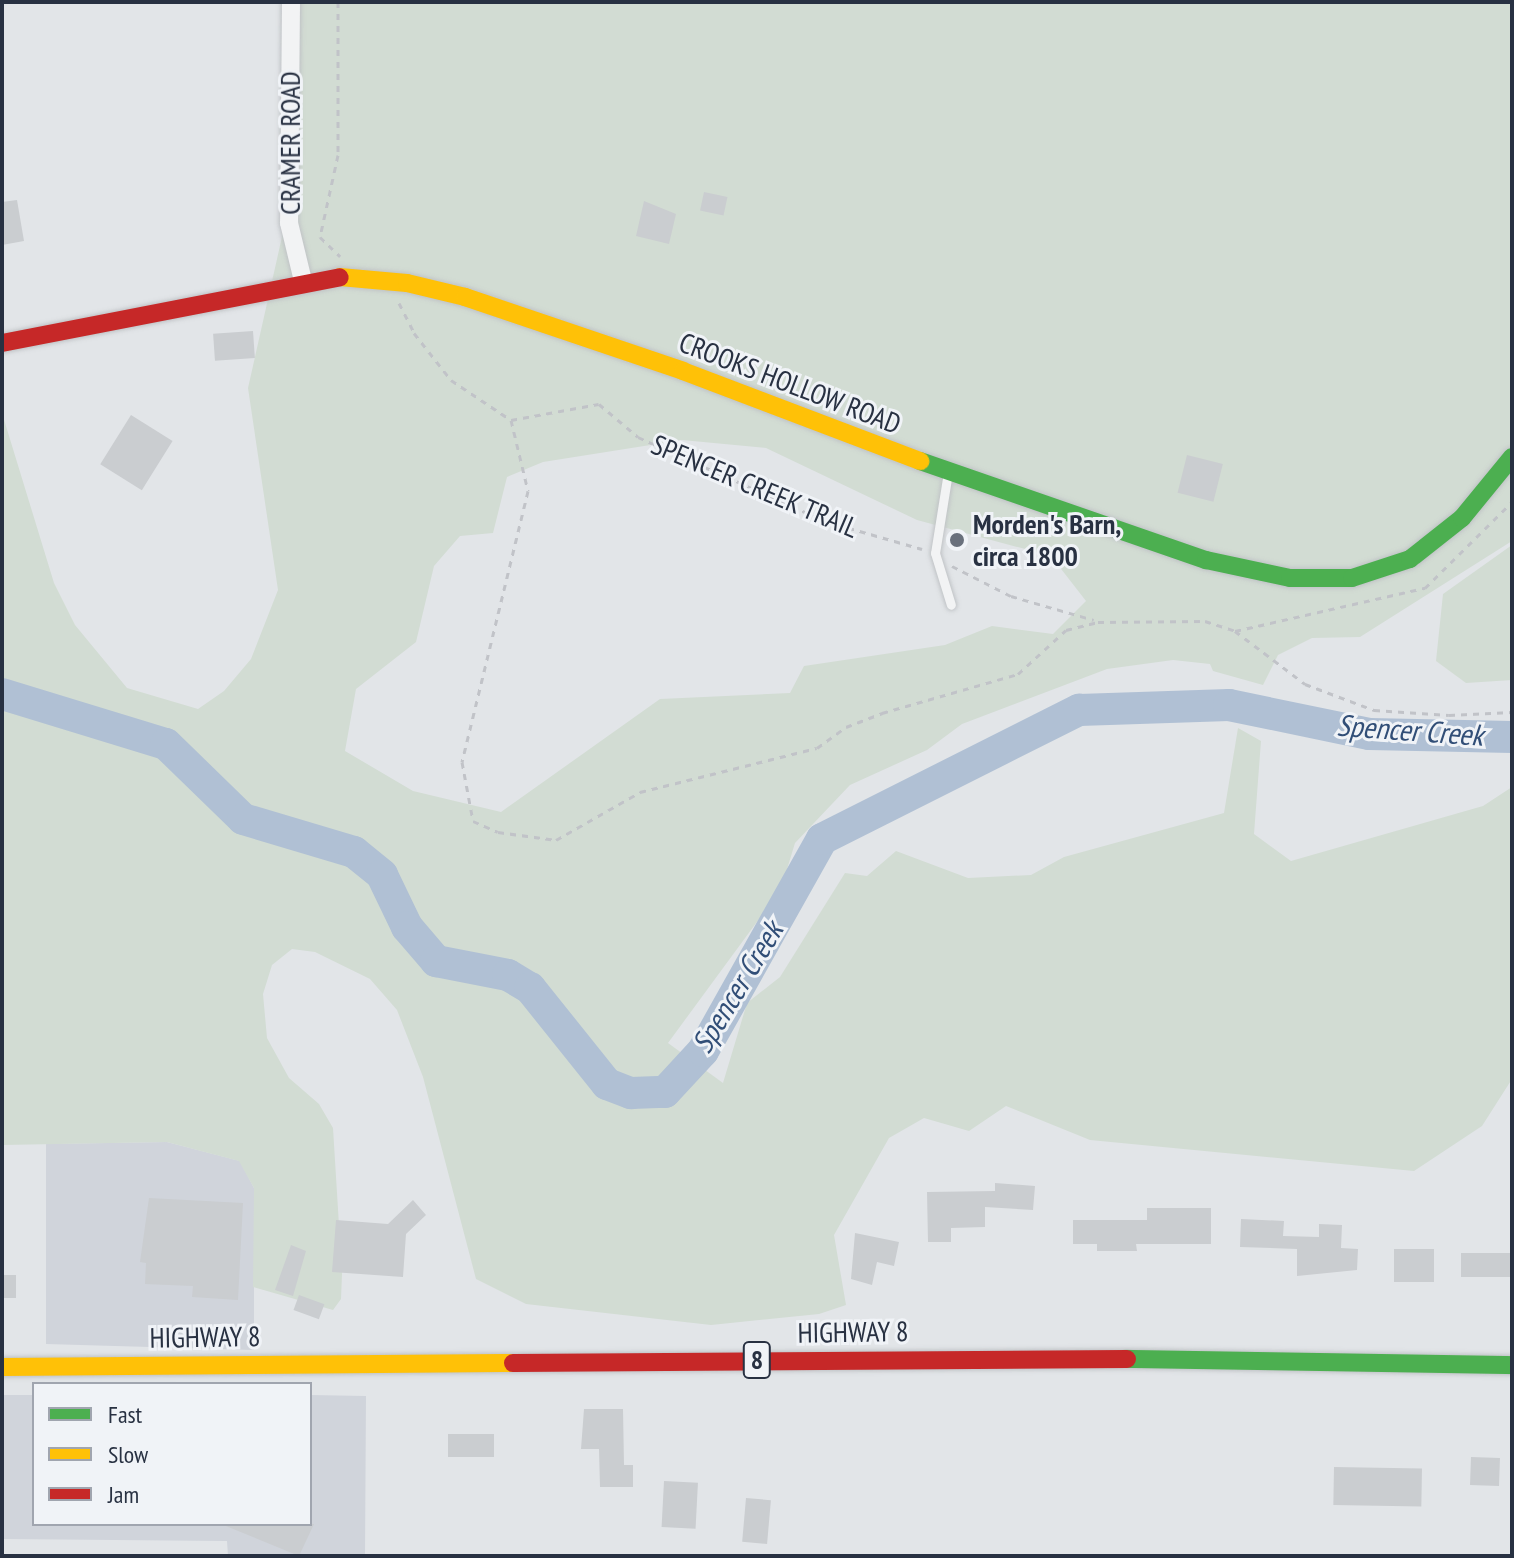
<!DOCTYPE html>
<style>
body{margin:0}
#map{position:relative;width:1514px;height:1558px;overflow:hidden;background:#e2e5e8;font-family:"PT Sans Narrow",sans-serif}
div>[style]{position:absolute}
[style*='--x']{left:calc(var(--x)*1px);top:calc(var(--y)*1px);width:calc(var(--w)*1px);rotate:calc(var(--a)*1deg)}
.built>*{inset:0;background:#d0d4db}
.green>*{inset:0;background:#d2dcd3}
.river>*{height:32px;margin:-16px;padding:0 16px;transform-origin:16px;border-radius:16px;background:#b0c0d4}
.building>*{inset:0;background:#cacdd0;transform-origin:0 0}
.path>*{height:3px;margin-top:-1.5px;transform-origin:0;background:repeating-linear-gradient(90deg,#c1c3c8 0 6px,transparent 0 12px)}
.roads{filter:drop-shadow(0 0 2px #c0c3c6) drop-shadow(0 0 2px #c0c3c6)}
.lane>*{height:9px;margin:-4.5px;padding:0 4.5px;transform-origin:4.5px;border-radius:4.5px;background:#f2f3f4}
.street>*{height:18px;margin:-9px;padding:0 9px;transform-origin:9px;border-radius:9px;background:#f2f3f4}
.fast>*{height:18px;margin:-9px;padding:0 9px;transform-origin:9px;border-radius:9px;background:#4caf50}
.slow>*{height:18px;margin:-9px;padding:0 9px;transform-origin:9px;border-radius:9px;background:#ffc107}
.jam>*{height:18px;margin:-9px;padding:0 9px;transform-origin:9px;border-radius:9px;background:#c62828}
.dots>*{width:22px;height:22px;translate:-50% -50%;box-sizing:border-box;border:4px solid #f0f3f7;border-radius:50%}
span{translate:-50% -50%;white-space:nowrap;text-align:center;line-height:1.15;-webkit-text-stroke:6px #f0f3f7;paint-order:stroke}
.shield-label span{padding:2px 6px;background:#f0f3f7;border:2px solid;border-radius:6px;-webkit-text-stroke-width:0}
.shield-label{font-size:26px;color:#283142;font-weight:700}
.street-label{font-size:28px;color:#283142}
.poi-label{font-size:28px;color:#283142;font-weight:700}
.left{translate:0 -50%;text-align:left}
.water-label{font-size:30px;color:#314e77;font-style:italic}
.frame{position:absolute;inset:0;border:4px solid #283142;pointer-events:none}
.legend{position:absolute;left:32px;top:1382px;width:280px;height:144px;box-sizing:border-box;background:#f0f3f7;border:2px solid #a0a5af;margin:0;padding:10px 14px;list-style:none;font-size:24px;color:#283142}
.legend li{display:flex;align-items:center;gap:16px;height:40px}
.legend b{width:40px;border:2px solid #a0a5af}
</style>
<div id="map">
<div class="built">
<i style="clip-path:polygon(167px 1142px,240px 1161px,254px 1188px,254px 1350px,46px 1344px,46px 1144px)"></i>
<i style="clip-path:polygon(2px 1395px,34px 1395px,34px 1524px,310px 1524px,310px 1395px,366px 1396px,365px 1556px,228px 1556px,227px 1541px,2px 1539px)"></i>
</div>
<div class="green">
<i style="clip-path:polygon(evenodd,297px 2px,1512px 2px,1512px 541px,1360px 637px,1312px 638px,1278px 655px,1263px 685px,1213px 671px,1210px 664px,1173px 660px,1107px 669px,962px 724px,927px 750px,850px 785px,795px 843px,781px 889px,668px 1043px,723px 1083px,747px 1003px,780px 977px,845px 873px,867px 876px,896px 851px,968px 878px,1031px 875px,1064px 857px,1224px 813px,1238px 728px,1261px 741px,1254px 834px,1291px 861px,1483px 806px,1512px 787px,1512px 1079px,1482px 1126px,1414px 1171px,1090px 1140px,1006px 1106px,969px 1131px,924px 1118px,889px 1138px,834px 1235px,846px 1305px,819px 1314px,711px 1325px,526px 1304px,476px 1279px,423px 1077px,397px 1010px,370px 979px,315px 952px,292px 949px,272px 965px,263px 994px,267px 1038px,289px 1078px,319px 1104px,333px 1128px,342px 1274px,341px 1299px,333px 1310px,253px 1287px,254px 1188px,239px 1161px,167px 1142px,2px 1145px,2px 413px,54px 583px,75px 625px,127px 688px,198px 709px,224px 691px,251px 659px,278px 590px,248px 388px,295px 179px,297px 2px,682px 440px,766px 448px,917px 520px,1051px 556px,1086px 601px,1053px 634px,992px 626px,945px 645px,804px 666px,790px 693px,660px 699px,501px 812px,413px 791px,345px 751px,356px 689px,416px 642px,434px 566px,460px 536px,493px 533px,507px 477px,543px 462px,682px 440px)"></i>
<i style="clip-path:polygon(1512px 545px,1512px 680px,1466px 683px,1436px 661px,1443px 594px)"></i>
</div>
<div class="river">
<i style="--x:2;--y:694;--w:171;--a:17"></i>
<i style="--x:166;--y:744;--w:107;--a:44.2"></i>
<i style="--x:243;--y:819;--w:116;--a:16.6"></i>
<i style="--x:354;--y:852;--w:36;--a:39"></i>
<i style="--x:382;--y:875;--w:58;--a:64.3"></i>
<i style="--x:407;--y:927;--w:45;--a:49.5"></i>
<i style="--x:436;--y:961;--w:73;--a:11"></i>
<i style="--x:508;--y:975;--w:26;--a:31"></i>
<i style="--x:530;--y:988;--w:123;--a:51.3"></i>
<i style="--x:607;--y:1084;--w:26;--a:21"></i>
<i style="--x:631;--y:1093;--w:34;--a:-2"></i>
<i style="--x:665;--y:1092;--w:56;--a:-47.2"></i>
<i style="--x:703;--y:1051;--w:243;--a:-60.7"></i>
<i style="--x:822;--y:839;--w:288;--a:-26.7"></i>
<i style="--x:1079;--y:710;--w:150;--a:-1.9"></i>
<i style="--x:1229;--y:705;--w:143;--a:11.7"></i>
<i style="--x:1369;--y:734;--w:143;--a:1.2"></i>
</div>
<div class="building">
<i style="left:704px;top:192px;width:24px;height:19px;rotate:12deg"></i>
<i style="clip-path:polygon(17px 200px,24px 241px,2px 245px,2px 202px)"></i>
<i style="clip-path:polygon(644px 201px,676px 214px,669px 244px,636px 236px)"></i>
<i style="left:253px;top:331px;width:27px;height:40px;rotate:86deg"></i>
<i style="left:131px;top:415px;width:49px;height:58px;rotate:32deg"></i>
<i style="left:1187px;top:455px;width:37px;height:39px;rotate:14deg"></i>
<i style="clip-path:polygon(995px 1183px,1035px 1186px,1033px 1210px,985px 1207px,985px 1227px,951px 1228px,951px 1242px,928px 1242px,927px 1192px,995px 1191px)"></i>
<i style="clip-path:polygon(149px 1198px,243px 1203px,238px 1300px,192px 1297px,193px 1286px,145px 1284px,146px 1263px,140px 1262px)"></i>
<i style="clip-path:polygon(413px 1200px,426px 1215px,406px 1234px,403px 1277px,332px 1272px,336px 1220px,388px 1224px)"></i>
<i style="clip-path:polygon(1147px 1208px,1211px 1208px,1211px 1244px,1136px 1244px,1137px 1251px,1097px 1251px,1097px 1244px,1073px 1244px,1073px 1220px,1147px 1220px)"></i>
<i style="clip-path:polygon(1241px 1219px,1284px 1221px,1283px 1236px,1319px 1237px,1319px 1224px,1342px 1225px,1341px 1248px,1358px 1249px,1357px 1270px,1297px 1276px,1297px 1249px,1240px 1247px)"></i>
<i style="clip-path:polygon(855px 1233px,899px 1242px,894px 1266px,877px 1262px,872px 1285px,851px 1279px)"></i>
<i style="clip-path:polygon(291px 1245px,306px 1251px,293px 1296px,275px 1290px)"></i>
<i style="left:1434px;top:1249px;width:33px;height:40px;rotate:90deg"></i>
<i style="left:1461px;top:1253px;width:50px;height:24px"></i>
<i style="left:16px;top:1275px;width:23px;height:14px;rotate:90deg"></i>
<i style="left:299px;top:1295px;width:27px;height:16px;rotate:20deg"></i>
<i style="clip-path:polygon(584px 1409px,623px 1409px,624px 1465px,633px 1465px,633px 1487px,600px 1487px,599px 1449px,581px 1449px)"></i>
<i style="left:494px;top:1434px;width:23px;height:46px;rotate:90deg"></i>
<i style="left:1471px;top:1457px;width:29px;height:28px;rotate:2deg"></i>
<i style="left:1334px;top:1467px;width:88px;height:38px;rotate:1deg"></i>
<i style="left:664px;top:1481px;width:34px;height:46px;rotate:3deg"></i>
<i style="left:746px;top:1498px;width:25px;height:44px;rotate:5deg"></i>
<i style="clip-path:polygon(221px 1524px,314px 1524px,299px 1556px)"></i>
</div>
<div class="path">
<i style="--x:338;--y:2;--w:153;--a:90"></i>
<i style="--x:338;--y:155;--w:84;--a:102.4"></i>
<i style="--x:320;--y:237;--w:28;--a:44"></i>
<i style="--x:399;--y:303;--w:34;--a:63"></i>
<i style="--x:414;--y:333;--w:60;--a:51.8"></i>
<i style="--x:451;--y:380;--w:72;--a:33.7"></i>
<i style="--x:511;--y:420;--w:89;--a:-10.3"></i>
<i style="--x:599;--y:404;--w:51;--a:40.2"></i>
<i style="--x:638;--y:437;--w:205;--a:24.2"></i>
<i style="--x:825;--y:521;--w:101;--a:16.1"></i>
<i style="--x:511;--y:420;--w:73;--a:76.5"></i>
<i style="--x:528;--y:491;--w:279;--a:103.7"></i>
<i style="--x:462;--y:762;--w:60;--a:79.4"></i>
<i style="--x:473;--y:821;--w:27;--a:24"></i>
<i style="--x:498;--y:832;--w:59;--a:7.9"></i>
<i style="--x:556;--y:840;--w:97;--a:-29.7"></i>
<i style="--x:640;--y:792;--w:182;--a:-14"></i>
<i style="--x:817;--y:748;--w:36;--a:-36"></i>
<i style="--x:846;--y:727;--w:39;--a:-21"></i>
<i style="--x:882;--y:713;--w:141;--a:-16"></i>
<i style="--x:1018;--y:674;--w:65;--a:-42.5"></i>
<i style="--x:1066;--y:630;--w:33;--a:-14"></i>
<i style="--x:1098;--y:622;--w:107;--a:-0.5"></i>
<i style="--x:1205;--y:621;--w:32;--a:18"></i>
<i style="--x:1235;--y:631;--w:88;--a:37.1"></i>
<i style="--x:1305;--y:684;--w:74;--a:20.6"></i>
<i style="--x:1374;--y:710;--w:75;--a:3.8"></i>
<i style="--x:1449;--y:715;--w:63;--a:-2.7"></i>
<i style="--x:952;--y:566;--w:66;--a:27"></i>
<i style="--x:1011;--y:596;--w:86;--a:16.1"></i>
<i style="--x:1235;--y:631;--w:195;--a:-12.8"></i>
<i style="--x:1425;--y:588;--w:122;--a:-44.7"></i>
</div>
<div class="roads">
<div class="lane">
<i style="--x:948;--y:472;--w:82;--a:99.1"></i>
<i style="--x:935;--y:553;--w:54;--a:72.9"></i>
</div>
<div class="street">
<i style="--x:291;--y:2;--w:221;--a:90.5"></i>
<i style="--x:289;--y:223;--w:60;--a:76.4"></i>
</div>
<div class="fast">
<i style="--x:920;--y:461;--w:303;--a:19.1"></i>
<i style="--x:1206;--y:560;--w:86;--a:12.1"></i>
<i style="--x:1290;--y:578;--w:62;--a:0"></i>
<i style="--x:1352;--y:578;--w:61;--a:-18.1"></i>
<i style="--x:1410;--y:559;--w:66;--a:-38.3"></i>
<i style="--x:1462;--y:518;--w:79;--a:-50.7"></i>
<i style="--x:1127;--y:1359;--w:385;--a:0.9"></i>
</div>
<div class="slow">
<i style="--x:340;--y:277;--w:67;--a:5.1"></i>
<i style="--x:407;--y:283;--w:60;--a:13.6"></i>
<i style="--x:465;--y:297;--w:230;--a:18.7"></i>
<i style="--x:683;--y:371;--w:254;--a:20.8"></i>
<i style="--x:2;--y:1367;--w:511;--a:-0.45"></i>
</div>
<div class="jam">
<i style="--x:2;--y:343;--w:344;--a:-11"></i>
<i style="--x:513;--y:1363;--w:614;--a:-0.37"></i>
</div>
</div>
<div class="dots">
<i style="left:957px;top:540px;background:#69707c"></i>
</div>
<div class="shield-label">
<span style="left:757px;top:1360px">8</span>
</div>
<div class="street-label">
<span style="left:290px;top:143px;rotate:-90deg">CRAMER ROAD</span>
<span style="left:790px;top:383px;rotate:21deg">CROOKS HOLLOW ROAD</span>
<span style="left:755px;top:486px;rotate:23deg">SPENCER CREEK TRAIL</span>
<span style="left:853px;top:1332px;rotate:-1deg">HIGHWAY 8</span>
<span style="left:205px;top:1337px;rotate:-1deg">HIGHWAY 8</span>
</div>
<div class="poi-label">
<span class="left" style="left:973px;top:540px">Morden's Barn,<br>circa 1800</span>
</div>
<div class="water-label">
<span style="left:1410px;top:730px;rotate:4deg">Spencer Creek</span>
<span style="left:737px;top:987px;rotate:-59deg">Spencer Creek</span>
</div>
<div class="frame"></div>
<ul class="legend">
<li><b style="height:10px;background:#4caf50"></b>Fast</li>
<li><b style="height:10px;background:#ffc107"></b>Slow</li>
<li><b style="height:10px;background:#c62828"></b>Jam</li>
</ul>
</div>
